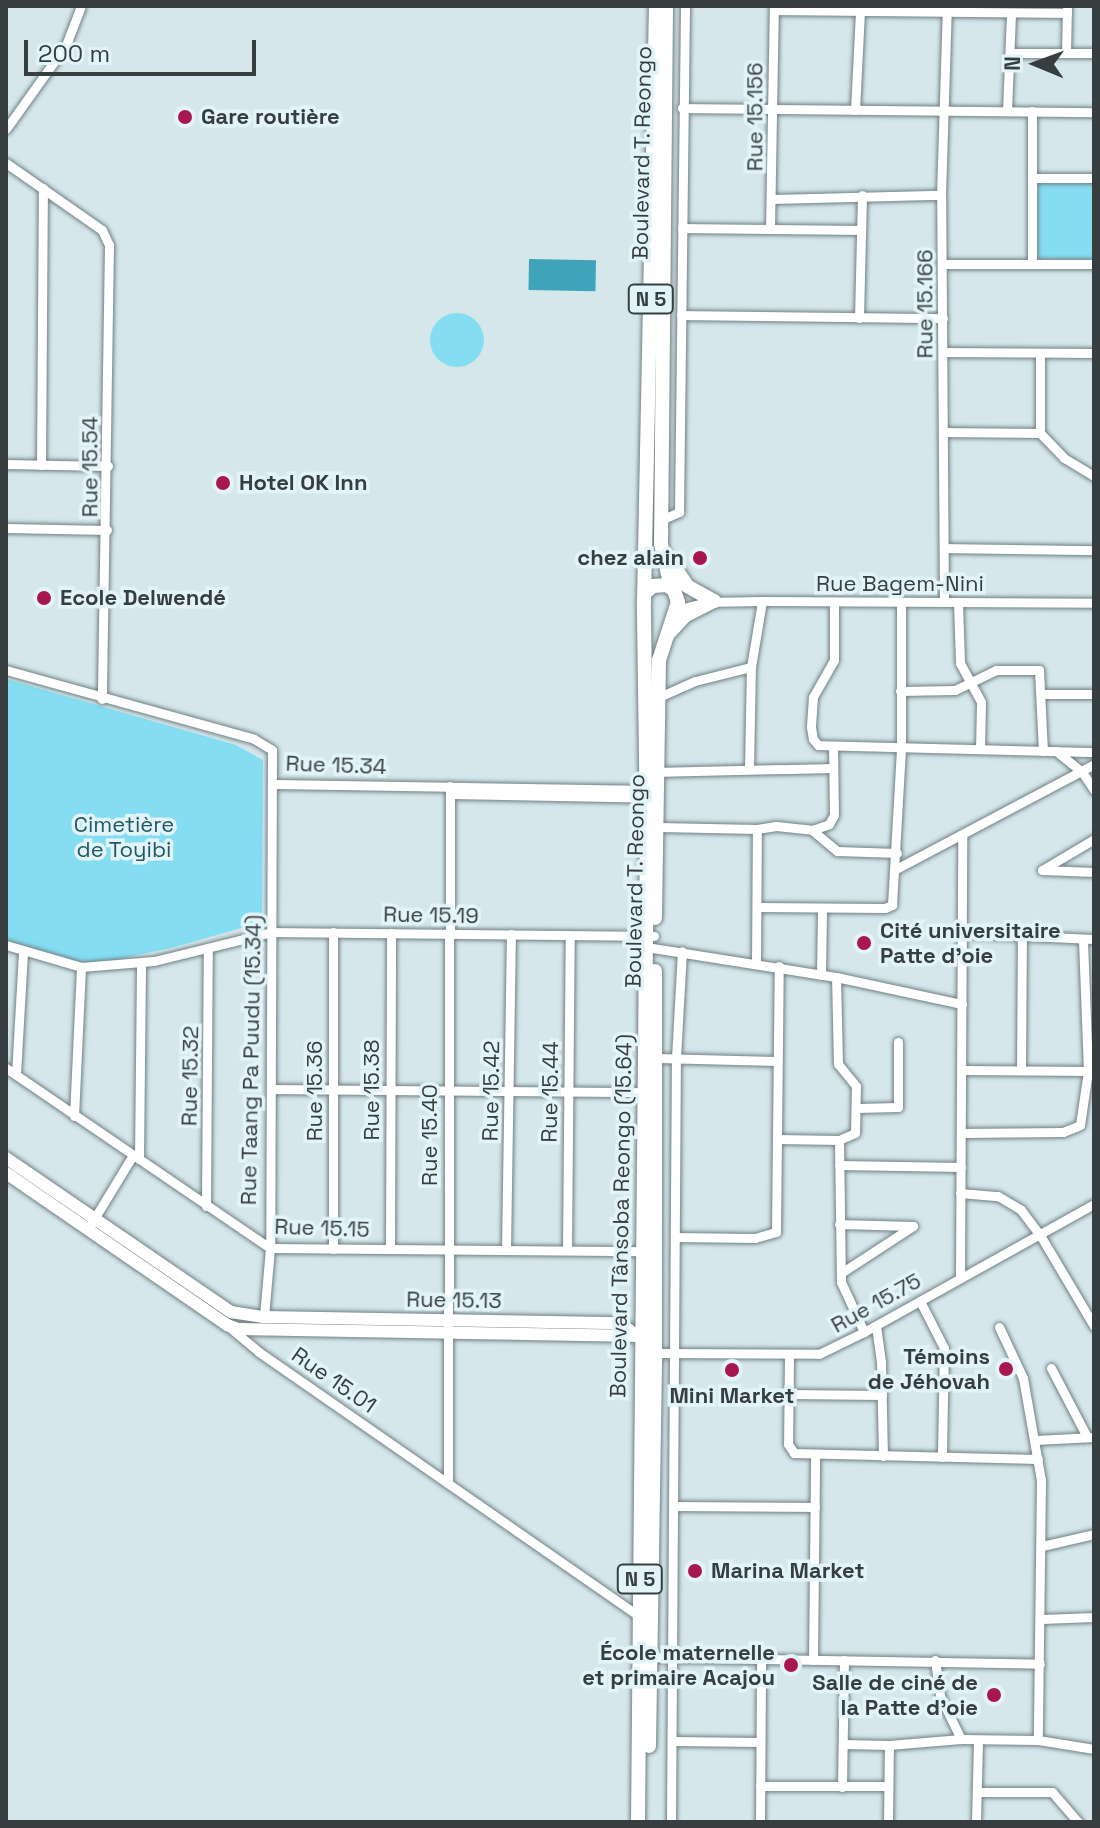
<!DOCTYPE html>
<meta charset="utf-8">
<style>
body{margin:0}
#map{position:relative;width:1100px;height:1828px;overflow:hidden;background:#d6e7ec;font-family:"Space Grotesk",sans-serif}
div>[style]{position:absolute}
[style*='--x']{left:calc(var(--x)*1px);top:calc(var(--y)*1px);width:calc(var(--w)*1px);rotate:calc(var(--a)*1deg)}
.green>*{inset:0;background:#85ddf2;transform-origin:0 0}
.round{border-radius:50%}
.water>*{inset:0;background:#3fa4ba;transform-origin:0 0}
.roads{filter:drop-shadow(0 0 2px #708084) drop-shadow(0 0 2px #708084)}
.minor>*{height:9px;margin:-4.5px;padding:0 4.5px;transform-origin:4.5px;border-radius:4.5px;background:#fff}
.major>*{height:12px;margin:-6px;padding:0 6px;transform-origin:6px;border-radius:6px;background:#fff}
.highway>*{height:14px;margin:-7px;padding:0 7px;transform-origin:7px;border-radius:7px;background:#fff}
.dots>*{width:22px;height:22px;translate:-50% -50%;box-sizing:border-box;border:4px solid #e3f4f9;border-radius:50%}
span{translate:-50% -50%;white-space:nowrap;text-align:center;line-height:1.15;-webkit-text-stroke:7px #e3f4f9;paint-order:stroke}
.shield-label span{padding:2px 6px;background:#e3f4f9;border:2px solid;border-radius:6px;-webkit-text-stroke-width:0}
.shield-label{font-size:20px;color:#373e40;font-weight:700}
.poi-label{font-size:22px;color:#373e40;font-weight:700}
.left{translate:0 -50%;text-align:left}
.right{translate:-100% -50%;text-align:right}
.street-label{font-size:22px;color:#373e40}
.park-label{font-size:22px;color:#205864}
.frame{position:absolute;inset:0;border:8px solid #373e40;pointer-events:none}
.north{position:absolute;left:996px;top:24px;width:80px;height:80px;-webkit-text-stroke:6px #e3f4f9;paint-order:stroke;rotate:271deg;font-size:22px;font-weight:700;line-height:32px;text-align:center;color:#373e40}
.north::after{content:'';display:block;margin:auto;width:28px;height:36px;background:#373e40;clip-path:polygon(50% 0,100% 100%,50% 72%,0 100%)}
.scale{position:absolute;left:24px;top:40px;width:232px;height:36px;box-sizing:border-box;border:4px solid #373e40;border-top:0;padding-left:10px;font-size:24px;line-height:28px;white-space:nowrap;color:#373e40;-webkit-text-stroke:6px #e3f4f9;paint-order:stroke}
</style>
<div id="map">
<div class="green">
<i style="left:1038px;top:179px;width:56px;height:80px"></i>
<i class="round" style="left:430px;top:313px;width:54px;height:54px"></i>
<i style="clip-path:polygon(6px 679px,236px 745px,263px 760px,262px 922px,175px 947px,106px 962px,76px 962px,6px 943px)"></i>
</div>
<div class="water">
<i style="left:529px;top:259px;width:67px;height:31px;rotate:1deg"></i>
</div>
<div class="roads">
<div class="minor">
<i style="--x:774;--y:10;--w:293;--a:0.6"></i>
<i style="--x:1011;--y:53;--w:83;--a:0"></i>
<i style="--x:1066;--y:53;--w:47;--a:-88.8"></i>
<i style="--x:682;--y:108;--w:412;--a:0.6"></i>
<i style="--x:855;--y:110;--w:99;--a:-87.1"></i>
<i style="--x:1007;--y:110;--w:97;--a:-87.6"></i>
<i style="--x:1032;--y:111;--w:153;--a:90"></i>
<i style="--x:6;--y:129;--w:103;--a:-54.5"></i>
<i style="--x:66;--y:45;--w:42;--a:-69"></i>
<i style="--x:6;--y:163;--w:117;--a:34.9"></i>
<i style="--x:102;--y:230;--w:17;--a:65"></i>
<i style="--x:109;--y:245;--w:454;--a:90.9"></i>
<i style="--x:1032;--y:178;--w:62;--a:0"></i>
<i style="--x:772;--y:199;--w:169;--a:-1.4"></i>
<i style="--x:682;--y:228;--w:178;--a:0.6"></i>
<i style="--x:770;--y:229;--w:223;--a:-89"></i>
<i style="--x:944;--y:264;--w:150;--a:0"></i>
<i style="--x:681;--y:315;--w:262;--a:0.7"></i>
<i style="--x:859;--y:318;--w:123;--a:-88.6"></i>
<i style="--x:943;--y:352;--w:151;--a:0.4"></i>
<i style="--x:1040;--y:354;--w:79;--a:90"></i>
<i style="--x:1040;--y:433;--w:35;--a:46"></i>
<i style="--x:1064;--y:458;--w:35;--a:31"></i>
<i style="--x:944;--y:432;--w:96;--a:0.6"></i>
<i style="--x:6;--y:464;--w:102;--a:1.1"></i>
<i style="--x:41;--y:465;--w:277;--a:-89.6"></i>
<i style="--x:661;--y:520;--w:20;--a:-24"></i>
<i style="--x:679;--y:512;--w:506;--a:-89.32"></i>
<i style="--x:6;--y:528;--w:101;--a:1.1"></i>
<i style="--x:945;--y:548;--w:149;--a:0.8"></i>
<i style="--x:834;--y:602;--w:58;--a:90"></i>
<i style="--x:834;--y:660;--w:43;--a:119.6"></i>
<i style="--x:813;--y:697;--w:30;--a:94"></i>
<i style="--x:811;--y:727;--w:12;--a:81"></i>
<i style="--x:813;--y:739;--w:8;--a:50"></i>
<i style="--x:818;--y:745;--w:276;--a:1.5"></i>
<i style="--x:944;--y:602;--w:407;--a:-90.4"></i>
<i style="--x:941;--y:195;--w:189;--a:-88.2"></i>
<i style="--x:958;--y:602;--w:61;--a:88.1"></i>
<i style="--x:960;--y:663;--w:44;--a:61.7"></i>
<i style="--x:981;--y:702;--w:47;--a:91.2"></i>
<i style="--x:675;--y:610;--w:32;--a:-14"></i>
<i style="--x:706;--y:602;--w:56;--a:-1"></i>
<i style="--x:762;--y:601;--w:332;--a:0.3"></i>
<i style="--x:6;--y:670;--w:257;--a:15.5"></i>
<i style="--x:254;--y:739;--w:21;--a:31"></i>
<i style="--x:272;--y:750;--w:498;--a:90.2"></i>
<i style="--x:270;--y:1248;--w:69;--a:95"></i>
<i style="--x:900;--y:691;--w:55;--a:-1"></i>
<i style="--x:955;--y:690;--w:46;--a:-26"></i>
<i style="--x:996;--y:670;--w:43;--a:0"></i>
<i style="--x:1039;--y:670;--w:81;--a:87.2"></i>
<i style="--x:1042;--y:694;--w:52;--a:0"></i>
<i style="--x:659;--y:697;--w:39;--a:-24"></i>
<i style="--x:695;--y:681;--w:58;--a:-14"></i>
<i style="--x:1056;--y:751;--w:33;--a:39"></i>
<i style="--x:1082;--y:772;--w:22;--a:56"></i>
<i style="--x:749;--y:769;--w:102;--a:-88.9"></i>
<i style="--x:751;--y:667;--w:67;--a:-80.5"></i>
<i style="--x:653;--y:772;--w:180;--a:-1.3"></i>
<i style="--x:275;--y:784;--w:376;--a:0.9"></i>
<i style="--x:450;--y:794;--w:201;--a:1.1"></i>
<i style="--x:659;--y:827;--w:98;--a:1.2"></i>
<i style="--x:757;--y:829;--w:19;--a:-9"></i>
<i style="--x:776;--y:826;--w:36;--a:6"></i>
<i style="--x:812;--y:830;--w:33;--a:40"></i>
<i style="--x:837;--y:851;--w:60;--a:1.9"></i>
<i style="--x:812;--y:830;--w:18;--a:-19"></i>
<i style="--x:829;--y:824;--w:10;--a:-61"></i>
<i style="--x:834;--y:815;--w:69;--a:-90.8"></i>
<i style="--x:896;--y:869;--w:224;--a:-27.9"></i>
<i style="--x:1042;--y:870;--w:61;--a:-30.8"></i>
<i style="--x:1042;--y:870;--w:52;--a:2.2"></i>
<i style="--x:757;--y:907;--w:128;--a:0.4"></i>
<i style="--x:885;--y:908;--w:8;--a:-23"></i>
<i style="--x:892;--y:905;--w:157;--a:-86.7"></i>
<i style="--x:901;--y:748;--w:146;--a:-90"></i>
<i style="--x:963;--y:933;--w:131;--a:2.6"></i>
<i style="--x:6;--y:945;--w:78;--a:16.3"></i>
<i style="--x:81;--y:967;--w:73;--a:-4.7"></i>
<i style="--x:154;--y:961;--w:122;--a:-13.8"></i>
<i style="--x:272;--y:932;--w:382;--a:0.6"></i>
<i style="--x:646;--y:947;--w:192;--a:9"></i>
<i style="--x:836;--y:977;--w:129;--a:12.1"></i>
<i style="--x:756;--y:962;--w:133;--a:-89.6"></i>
<i style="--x:821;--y:975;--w:67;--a:-89.1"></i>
<i style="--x:657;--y:1058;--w:119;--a:1.4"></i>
<i style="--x:6;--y:1068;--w:320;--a:34.3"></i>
<i style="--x:270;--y:1248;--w:373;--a:0.5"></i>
<i style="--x:962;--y:1070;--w:129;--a:0.4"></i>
<i style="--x:1021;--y:1070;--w:134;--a:-89.6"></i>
<i style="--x:16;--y:1074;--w:123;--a:-86.7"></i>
<i style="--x:272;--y:1089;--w:373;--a:0.5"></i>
<i style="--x:857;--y:1108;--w:41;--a:-1.4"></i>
<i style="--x:898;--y:1107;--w:65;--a:-90"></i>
<i style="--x:74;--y:1116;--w:149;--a:-87.3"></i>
<i style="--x:961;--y:1133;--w:102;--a:-0.6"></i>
<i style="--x:1063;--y:1132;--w:18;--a:-22"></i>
<i style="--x:1080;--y:1125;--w:55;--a:-81.6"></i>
<i style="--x:1088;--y:1071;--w:130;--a:-92.2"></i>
<i style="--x:777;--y:1139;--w:62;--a:0.9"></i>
<i style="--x:839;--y:1140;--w:17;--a:-24"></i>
<i style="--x:855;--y:1133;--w:47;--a:-88.8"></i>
<i style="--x:856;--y:1086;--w:28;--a:-129"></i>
<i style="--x:838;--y:1064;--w:87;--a:-91.3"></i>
<i style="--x:839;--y:1140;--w:142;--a:89.2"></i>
<i style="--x:841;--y:1282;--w:55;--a:65.3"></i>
<i style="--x:139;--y:1159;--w:196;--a:-89.4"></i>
<i style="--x:839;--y:1165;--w:122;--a:0.9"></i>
<i style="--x:960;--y:1193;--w:38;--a:5"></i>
<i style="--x:998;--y:1196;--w:27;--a:31"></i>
<i style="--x:1021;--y:1210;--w:31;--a:53"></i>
<i style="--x:1040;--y:1235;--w:106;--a:59.3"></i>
<i style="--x:206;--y:1206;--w:258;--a:-89.6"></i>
<i style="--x:91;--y:1224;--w:81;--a:-58.7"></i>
<i style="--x:839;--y:1224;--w:74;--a:1.5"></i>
<i style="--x:675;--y:1237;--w:80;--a:0.7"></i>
<i style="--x:755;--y:1238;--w:22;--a:-16"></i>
<i style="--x:776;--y:1232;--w:266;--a:-89.4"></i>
<i style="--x:390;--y:1248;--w:315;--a:-89.8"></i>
<i style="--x:333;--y:1249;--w:317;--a:-90"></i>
<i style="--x:506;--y:1249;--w:315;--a:-89.1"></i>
<i style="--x:567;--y:1249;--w:314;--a:-89.5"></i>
<i style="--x:841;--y:1273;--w:86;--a:-33.1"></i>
<i style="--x:960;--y:1277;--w:440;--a:-89.7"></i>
<i style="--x:920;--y:1301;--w:53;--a:62.9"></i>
<i style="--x:944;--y:1348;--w:109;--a:91.1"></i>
<i style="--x:228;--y:1326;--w:40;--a:40"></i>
<i style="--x:259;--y:1352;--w:464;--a:34.8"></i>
<i style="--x:876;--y:1326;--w:36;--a:82"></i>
<i style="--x:881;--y:1362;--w:94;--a:88.8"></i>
<i style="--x:999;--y:1327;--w:56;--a:64.8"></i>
<i style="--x:1023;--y:1378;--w:104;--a:80"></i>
<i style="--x:1041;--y:1480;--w:260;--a:90.7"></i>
<i style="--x:655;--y:1353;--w:164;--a:0.3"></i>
<i style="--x:819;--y:1354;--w:50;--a:-26.1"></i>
<i style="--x:864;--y:1332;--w:263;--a:-29.1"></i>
<i style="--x:789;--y:1355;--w:89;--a:90.6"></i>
<i style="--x:788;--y:1444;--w:11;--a:56"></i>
<i style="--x:794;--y:1453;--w:244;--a:1.4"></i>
<i style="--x:1051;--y:1368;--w:78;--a:62.4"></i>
<i style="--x:788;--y:1394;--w:94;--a:0.6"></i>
<i style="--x:1035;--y:1440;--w:59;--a:-2.9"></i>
<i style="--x:448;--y:1483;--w:697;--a:-89.84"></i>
<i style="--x:675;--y:1506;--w:140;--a:0.4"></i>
<i style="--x:1042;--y:1546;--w:53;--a:-13"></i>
<i style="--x:1042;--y:1619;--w:52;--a:-2.2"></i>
<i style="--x:651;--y:1657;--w:389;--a:1"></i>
<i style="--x:813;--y:1660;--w:206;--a:-89.4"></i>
<i style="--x:935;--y:1660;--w:36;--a:82"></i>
<i style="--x:940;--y:1696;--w:48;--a:64"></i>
<i style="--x:961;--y:1739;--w:77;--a:0.7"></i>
<i style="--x:1038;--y:1740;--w:57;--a:9.1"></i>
<i style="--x:672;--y:1741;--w:88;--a:0.7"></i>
<i style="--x:843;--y:1744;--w:46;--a:1.2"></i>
<i style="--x:889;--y:1745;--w:72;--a:-4.8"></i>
<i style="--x:760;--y:1786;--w:128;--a:0"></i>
<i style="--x:842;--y:1787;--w:127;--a:-89.1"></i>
<i style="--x:977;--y:1792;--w:75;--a:0"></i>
<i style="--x:1052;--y:1792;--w:40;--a:49"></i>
<i style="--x:671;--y:1822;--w:764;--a:-89.63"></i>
<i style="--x:676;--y:1058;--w:107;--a:-86.8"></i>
<i style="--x:760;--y:1822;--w:162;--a:-89.6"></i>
<i style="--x:888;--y:1822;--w:77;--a:-89.3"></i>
<i style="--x:976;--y:1822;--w:80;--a:-88.6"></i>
</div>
<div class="major">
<i style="--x:6;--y:1158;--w:273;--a:34.4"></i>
<i style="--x:231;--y:1312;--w:33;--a:9"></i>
<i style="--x:264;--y:1317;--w:356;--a:1"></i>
<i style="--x:620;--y:1323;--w:34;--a:37"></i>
<i style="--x:6;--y:1173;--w:268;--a:34.5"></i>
<i style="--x:227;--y:1325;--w:12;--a:20"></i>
<i style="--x:238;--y:1329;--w:403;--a:1"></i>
</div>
<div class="highway">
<i style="--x:666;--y:6;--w:538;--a:90.53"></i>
<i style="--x:661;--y:544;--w:44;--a:76.9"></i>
<i style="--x:669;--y:559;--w:32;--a:56"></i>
<i style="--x:687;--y:586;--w:31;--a:29"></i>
<i style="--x:646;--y:592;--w:9;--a:-41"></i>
<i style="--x:653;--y:586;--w:14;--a:-4"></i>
<i style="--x:667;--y:585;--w:9;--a:36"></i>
<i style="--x:674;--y:590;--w:13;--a:72"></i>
<i style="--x:678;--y:602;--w:61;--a:108.1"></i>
<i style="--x:659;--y:660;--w:258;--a:90.9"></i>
<i style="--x:668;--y:634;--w:26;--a:-47"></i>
<i style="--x:686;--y:615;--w:31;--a:-27"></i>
<i style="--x:649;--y:1746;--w:393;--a:-89.1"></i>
<i style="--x:655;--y:1353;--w:382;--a:-90"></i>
<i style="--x:638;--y:1822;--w:992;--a:-89.48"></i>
<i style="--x:647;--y:830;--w:228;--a:-90.8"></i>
<i style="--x:644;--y:602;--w:596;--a:-88.85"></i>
</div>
</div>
<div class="dots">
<i style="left:185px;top:117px;background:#a9174f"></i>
<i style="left:223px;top:483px;background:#a9174f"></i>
<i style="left:700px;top:558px;background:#a9174f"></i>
<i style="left:44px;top:598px;background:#a9174f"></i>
<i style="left:864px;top:943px;background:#a9174f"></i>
<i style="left:1006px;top:1369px;background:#a9174f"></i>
<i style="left:732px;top:1370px;background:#a9174f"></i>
<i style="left:695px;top:1571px;background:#a9174f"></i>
<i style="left:791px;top:1665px;background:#a9174f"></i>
<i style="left:994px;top:1695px;background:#a9174f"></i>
</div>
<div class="shield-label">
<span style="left:651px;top:299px">N 5</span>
<span style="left:640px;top:1579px">N 5</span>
</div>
<div class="poi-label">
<span class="left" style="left:201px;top:117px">Gare routière</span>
<span class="left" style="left:239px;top:483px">Hotel OK Inn</span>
<span class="right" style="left:684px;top:558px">chez alain</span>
<span class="left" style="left:60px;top:598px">Ecole Delwendé</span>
<span class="left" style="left:880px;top:943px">Cité universitaire<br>Patte d'oie</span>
<span class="right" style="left:990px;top:1369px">Témoins<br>de Jéhovah</span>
<span style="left:732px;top:1396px">Mini Market</span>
<span class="left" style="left:711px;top:1571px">Marina Market</span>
<span class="right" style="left:775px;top:1665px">École maternelle<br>et primaire Acajou</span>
<span class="right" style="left:978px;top:1695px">Salle de ciné de<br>la Patte d'oie</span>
</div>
<div class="street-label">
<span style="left:755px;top:117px;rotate:-90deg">Rue 15.156</span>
<span style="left:642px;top:153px;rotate:-89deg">Boulevard T. Reongo</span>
<span style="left:925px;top:304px;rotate:-90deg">Rue 15.166</span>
<span style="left:90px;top:467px;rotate:-90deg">Rue 15.54</span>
<span style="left:900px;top:584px">Rue Bagem-Nini</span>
<span style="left:336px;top:765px;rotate:2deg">Rue 15.34</span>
<span style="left:635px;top:881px;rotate:-89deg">Boulevard T. Reongo</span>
<span style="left:431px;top:915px;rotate:1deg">Rue 15.19</span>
<span style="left:251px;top:1060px;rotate:-89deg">Rue Taang Pa Puudu (15.34)</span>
<span style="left:190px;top:1076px;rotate:-89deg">Rue 15.32</span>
<span style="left:372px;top:1090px;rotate:-90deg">Rue 15.38</span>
<span style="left:315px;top:1091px;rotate:-90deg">Rue 15.36</span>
<span style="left:491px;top:1091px;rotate:-89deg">Rue 15.42</span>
<span style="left:550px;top:1092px;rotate:-89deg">Rue 15.44</span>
<span style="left:430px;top:1135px;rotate:-90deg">Rue 15.40</span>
<span style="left:621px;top:1216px;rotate:-89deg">Boulevard Tânsoba Reongo (15.64)</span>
<span style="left:322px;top:1228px;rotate:2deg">Rue 15.15</span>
<span style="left:454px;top:1300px;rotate:1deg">Rue 15.13</span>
<span style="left:876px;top:1303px;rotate:-29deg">Rue 15.75</span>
<span style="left:334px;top:1380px;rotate:35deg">Rue 15.01</span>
</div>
<div class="park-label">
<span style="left:124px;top:837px">Cimetière<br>de Toyibi</span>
</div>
<div class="frame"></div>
<div class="north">N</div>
<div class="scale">200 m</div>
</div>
